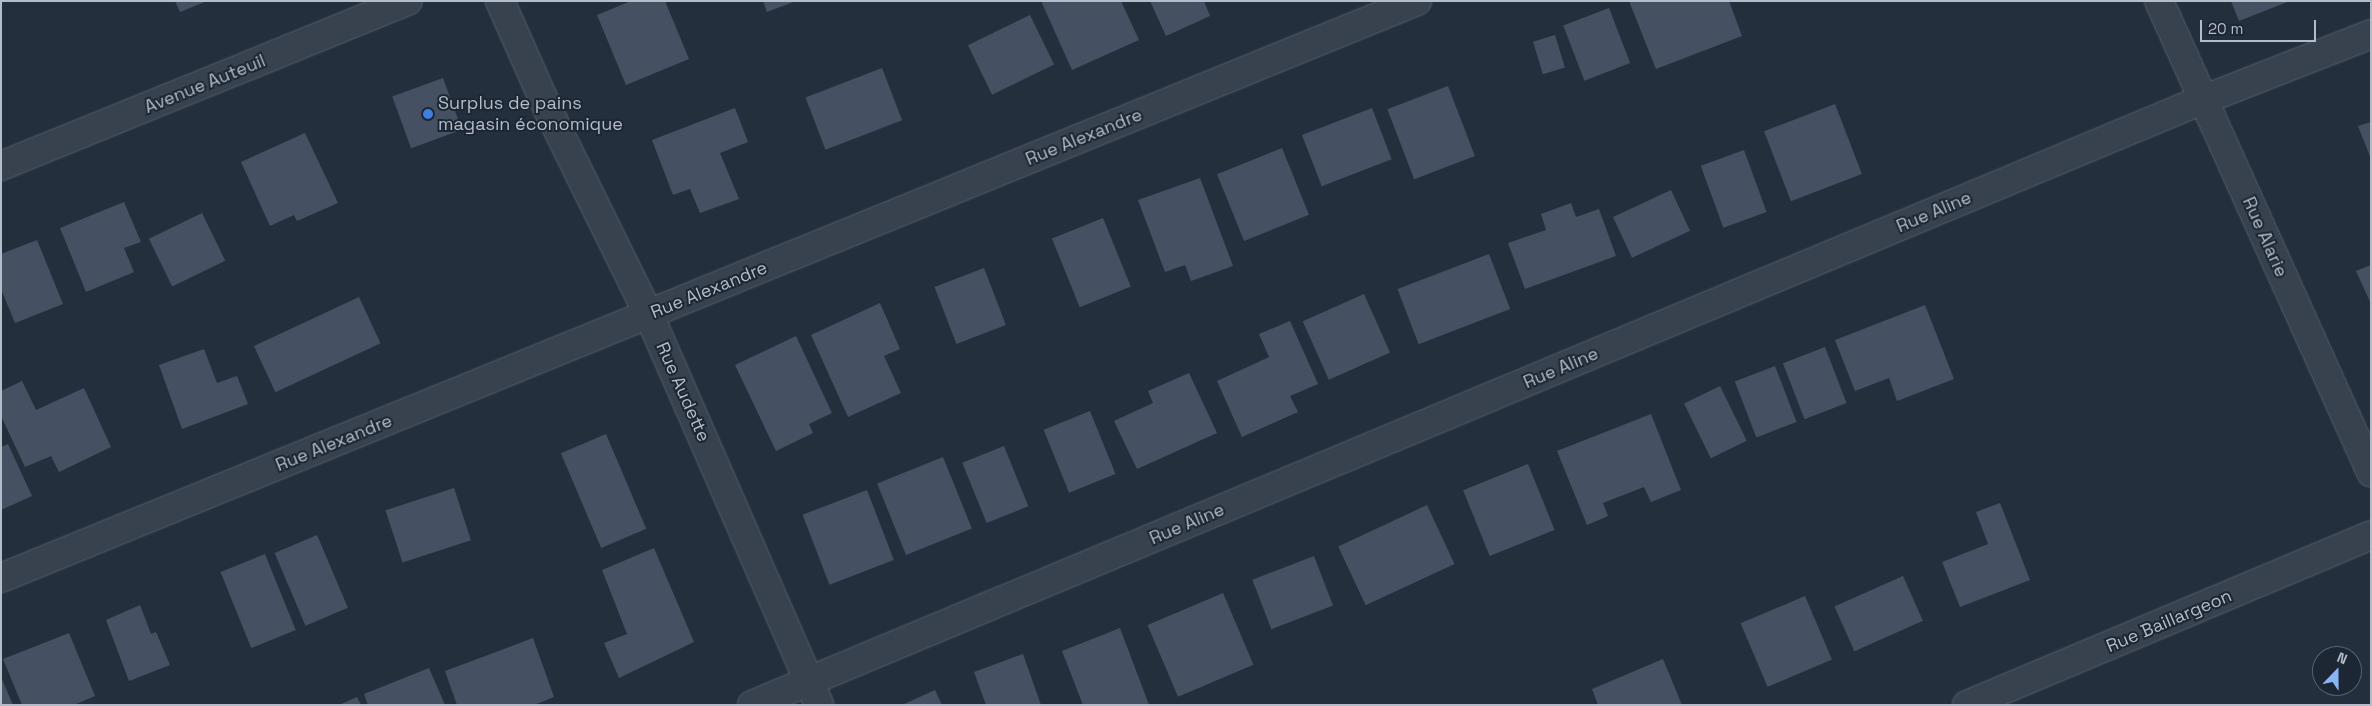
<!DOCTYPE html>
<meta charset="utf-8">
<style>
body{margin:0}
#map{position:relative;width:2372px;height:706px;overflow:hidden;background:#242f3e;font-family:"Space Grotesk",sans-serif}
div>[style]{position:absolute}
[style*='--x']{left:calc(var(--x)*1px);top:calc(var(--y)*1px);width:calc(var(--w)*1px);rotate:calc(var(--a)*1deg)}
.building>*{inset:0;background:#455162;transform-origin:0 0}
.roads{filter:drop-shadow(0 0 1px #565f6c) drop-shadow(0 0 1px #565f6c)}
.minor>*{height:28px;margin:-14px;padding:0 14px;transform-origin:14px;border-radius:14px;background:#38414e}
.tertiary>*{height:28px;margin:-14px;padding:0 14px;transform-origin:14px;border-radius:14px;background:#38414e}
.dots>*{width:14px;height:14px;translate:-50% -50%;box-sizing:border-box;border:2px solid #1d2633;border-radius:50%}
span{translate:-50% -50%;white-space:nowrap;text-align:center;line-height:1.15;-webkit-text-stroke:4px #1d2633;paint-order:stroke}
.street-label{font-size:18px;color:#b4bcc9}
.poi-label{font-size:18px;color:#b4bcc9}
.left{translate:0 -50%;text-align:left}
.frame{position:absolute;inset:0;border:2px solid #b4bcc9;pointer-events:none}
.north{position:absolute;left:2312px;top:646px;width:50px;height:50px;box-sizing:border-box;background:#1d2633;border:1px solid #59626f;border-radius:50%;rotate:22deg;font-size:14px;font-weight:700;line-height:20px;text-align:center;color:#b4bcc9}
.north::after{content:'';display:block;margin:auto;width:18px;height:22px;background:#8ab4f8;clip-path:polygon(50% 0,100% 100%,50% 72%,0 100%)}
.scale{position:absolute;left:2200px;top:20px;width:116px;height:22px;box-sizing:border-box;border:2px solid #b4bcc9;border-top:0;padding-left:6px;font-size:15px;line-height:18px;white-space:nowrap;color:#b4bcc9;-webkit-text-stroke:4px #1d2633;paint-order:stroke}
</style>
<div id="map">
<div class="building">
<i style="clip-path:polygon(175px 1px,207px 1px,180px 12px)"></i>
<i style="clip-path:polygon(631px 1px,665px 1px,689px 59px,626px 85px,597px 15px)"></i>
<i style="clip-path:polygon(763px 1px,796px 1px,767px 12px)"></i>
<i style="clip-path:polygon(1041px 1px,1121px 1px,1139px 40px,1072px 70px)"></i>
<i style="clip-path:polygon(1150px 1px,1204px 1px,1210px 16px,1166px 36px)"></i>
<i style="clip-path:polygon(1629px 1px,1729px 1px,1742px 36px,1656px 69px)"></i>
<i style="clip-path:polygon(2231px 1px,2290px 1px,2239px 21px)"></i>
<i style="left:1609px;top:8px;width:59px;height:49px;rotate:69deg"></i>
<i style="left:1030px;top:15px;width:55px;height:69px;rotate:64deg"></i>
<i style="left:1555px;top:35px;width:34px;height:23px;rotate:73deg"></i>
<i style="left:882px;top:68px;width:56px;height:82px;rotate:69deg"></i>
<i style="left:443px;top:78px;width:55px;height:54px;rotate:70deg"></i>
<i style="left:1448px;top:86px;width:75px;height:65px;rotate:69deg"></i>
<i style="left:1835px;top:104px;width:75px;height:76px;rotate:69deg"></i>
<i style="clip-path:polygon(735px 108px,748px 142px,720px 153px,739px 199px,700px 213px,690px 189px,673px 195px,652px 140px)"></i>
<i style="left:1372px;top:108px;width:55px;height:75px;rotate:69deg"></i>
<i style="clip-path:polygon(2371px 122px,2371px 159px,2358px 126px)"></i>
<i style="clip-path:polygon(305px 133px,338px 203px,297px 221px,294px 215px,270px 226px,241px 162px)"></i>
<i style="left:1282px;top:148px;width:72px;height:70px;rotate:68deg"></i>
<i style="left:1744px;top:150px;width:66px;height:46px;rotate:70deg"></i>
<i style="clip-path:polygon(1200px 178px,1233px 266px,1191px 281px,1185px 265px,1165px 272px,1138px 200px)"></i>
<i style="left:1671px;top:190px;width:45px;height:64px;rotate:65deg"></i>
<i style="clip-path:polygon(124px 202px,141px 242px,124px 248px,134px 272px,86px 292px,60px 228px)"></i>
<i style="clip-path:polygon(1571px 203px,1576px 217px,1599px 209px,1616px 256px,1525px 289px,1508px 243px,1546px 230px,1541px 214px)"></i>
<i style="left:202px;top:213px;width:53px;height:59px;rotate:64deg"></i>
<i style="left:1103px;top:218px;width:74px;height:55px;rotate:68deg"></i>
<i style="clip-path:polygon(37px 240px,63px 304px,15px 323px,1px 289px,1px 254px)"></i>
<i style="left:1489px;top:254px;width:59px;height:98px;rotate:69deg"></i>
<i style="clip-path:polygon(2371px 265px,2371px 304px,2356px 271px)"></i>
<i style="left:984px;top:268px;width:61px;height:53px;rotate:69deg"></i>
<i style="left:1364px;top:294px;width:64px;height:67px;rotate:66deg"></i>
<i style="left:359px;top:297px;width:51px;height:116px;rotate:65deg"></i>
<i style="clip-path:polygon(880px 303px,900px 349px,884px 356px,901px 393px,848px 417px,811px 335px)"></i>
<i style="clip-path:polygon(1925px 305px,1954px 379px,1897px 401px,1889px 378px,1855px 391px,1835px 340px)"></i>
<i style="clip-path:polygon(1290px 321px,1318px 384px,1290px 396px,1298px 412px,1242px 437px,1217px 381px,1269px 357px,1259px 334px)"></i>
<i style="clip-path:polygon(796px 336px,832px 413px,809px 424px,813px 433px,776px 451px,735px 365px)"></i>
<i style="left:1825px;top:347px;width:60px;height:45px;rotate:69deg"></i>
<i style="clip-path:polygon(204px 349px,217px 383px,237px 376px,248px 404px,182px 429px,159px 365px)"></i>
<i style="left:1775px;top:366px;width:60px;height:43px;rotate:69deg"></i>
<i style="clip-path:polygon(1189px 373px,1217px 433px,1137px 469px,1114px 421px,1153px 403px,1148px 391px)"></i>
<i style="clip-path:polygon(22px 381px,36px 410px,84px 388px,111px 447px,59px 472px,51px 456px,25px 467px,1px 416px,1px 391px)"></i>
<i style="left:1720px;top:386px;width:61px;height:40px;rotate:64deg"></i>
<i style="left:1090px;top:411px;width:68px;height:50px;rotate:68deg"></i>
<i style="clip-path:polygon(1651px 414px,1681px 490px,1651px 502px,1644px 487px,1603px 503px,1608px 516px,1587px 525px,1557px 451px)"></i>
<i style="left:606px;top:434px;width:103px;height:49px;rotate:67deg"></i>
<i style="clip-path:polygon(8px 444px,32px 496px,1px 510px,1px 447px)"></i>
<i style="left:1004px;top:446px;width:65px;height:45px;rotate:68deg"></i>
<i style="left:943px;top:457px;width:77px;height:71px;rotate:68deg"></i>
<i style="left:1528px;top:464px;width:71px;height:70px;rotate:68deg"></i>
<i style="left:454px;top:488px;width:55px;height:72px;rotate:72deg"></i>
<i style="left:867px;top:490px;width:75px;height:69px;rotate:69deg"></i>
<i style="clip-path:polygon(2000px 503px,2030px 580px,1960px 607px,1942px 562px,1988px 544px,1976px 512px)"></i>
<i style="left:1427px;top:505px;width:65px;height:98px;rotate:65deg"></i>
<i style="left:317px;top:535px;width:79px;height:46px;rotate:67deg"></i>
<i style="clip-path:polygon(654px 548px,694px 642px,619px 678px,604px 643px,627px 634px,602px 570px)"></i>
<i style="left:265px;top:554px;width:82px;height:48px;rotate:68deg"></i>
<i style="left:1314px;top:556px;width:53px;height:66px;rotate:69deg"></i>
<i style="left:1903px;top:576px;width:49px;height:75px;rotate:66deg"></i>
<i style="left:1223px;top:593px;width:78px;height:82px;rotate:67deg"></i>
<i style="left:1805px;top:596px;width:69px;height:70px;rotate:67deg"></i>
<i style="clip-path:polygon(140px 605px,151px 634px,156px 632px,170px 665px,129px 681px,106px 620px)"></i>
<i style="clip-path:polygon(1120px 628px,1149px 705px,1083px 705px,1062px 651px)"></i>
<i style="clip-path:polygon(69px 633px,95px 696px,74px 705px,22px 705px,3px 659px)"></i>
<i style="clip-path:polygon(533px 638px,554px 697px,534px 705px,457px 705px,445px 671px)"></i>
<i style="clip-path:polygon(1023px 654px,1041px 705px,986px 705px,974px 672px)"></i>
<i style="clip-path:polygon(1663px 659px,1682px 705px,1598px 705px,1592px 689px)"></i>
<i style="clip-path:polygon(429px 668px,445px 705px,368px 705px,364px 694px)"></i>
<i style="clip-path:polygon(1px 677px,13px 705px,1px 705px)"></i>
<i style="clip-path:polygon(935px 690px,942px 705px,902px 705px)"></i>
<i style="clip-path:polygon(357px 697px,361px 705px,339px 705px)"></i>
</div>
<div class="roads">
<div class="minor">
<i style="--x:500;--y:1;--w:124;--a:66.1"></i>
<i style="--x:550;--y:114;--w:224;--a:63.8"></i>
<i style="--x:649;--y:315;--w:425;--a:66.4"></i>
<i style="--x:2159;--y:1;--w:517;--a:65.77"></i>
<i style="--x:1;--y:578;--w:1529;--a:-22.17"></i>
<i style="--x:752;--y:705;--w:1547;--a:-22.65"></i>
<i style="--x:2180;--y:109;--w:205;--a:-21.4"></i>
<i style="--x:1967;--y:705;--w:438;--a:-22.8"></i>
</div>
<div class="tertiary">
<i style="--x:1;--y:166;--w:439;--a:-22.1"></i>
</div>
</div>
<div class="dots">
<i style="left:428px;top:114px;background:#3f7fe0"></i>
</div>
<div class="street-label">
<span style="left:205px;top:84px;rotate:-22deg">Avenue Auteuil</span>
<span style="left:1084px;top:137px;rotate:-22deg">Rue Alexandre</span>
<span style="left:1934px;top:212px;rotate:-23deg">Rue Aline</span>
<span style="left:2265px;top:237px;rotate:66deg">Rue Alarie</span>
<span style="left:709px;top:290px;rotate:-22deg">Rue Alexandre</span>
<span style="left:1561px;top:368px;rotate:-23deg">Rue Aline</span>
<span style="left:683px;top:392px;rotate:66deg">Rue Audette</span>
<span style="left:334px;top:443px;rotate:-22deg">Rue Alexandre</span>
<span style="left:1187px;top:524px;rotate:-23deg">Rue Aline</span>
<span style="left:2169px;top:621px;rotate:-23deg">Rue Baillargeon</span>
</div>
<div class="poi-label">
<span class="left" style="left:438px;top:114px">Surplus de pains<br>magasin économique</span>
</div>
<div class="frame"></div>
<div class="north">N</div>
<div class="scale">20 m</div>
</div>
